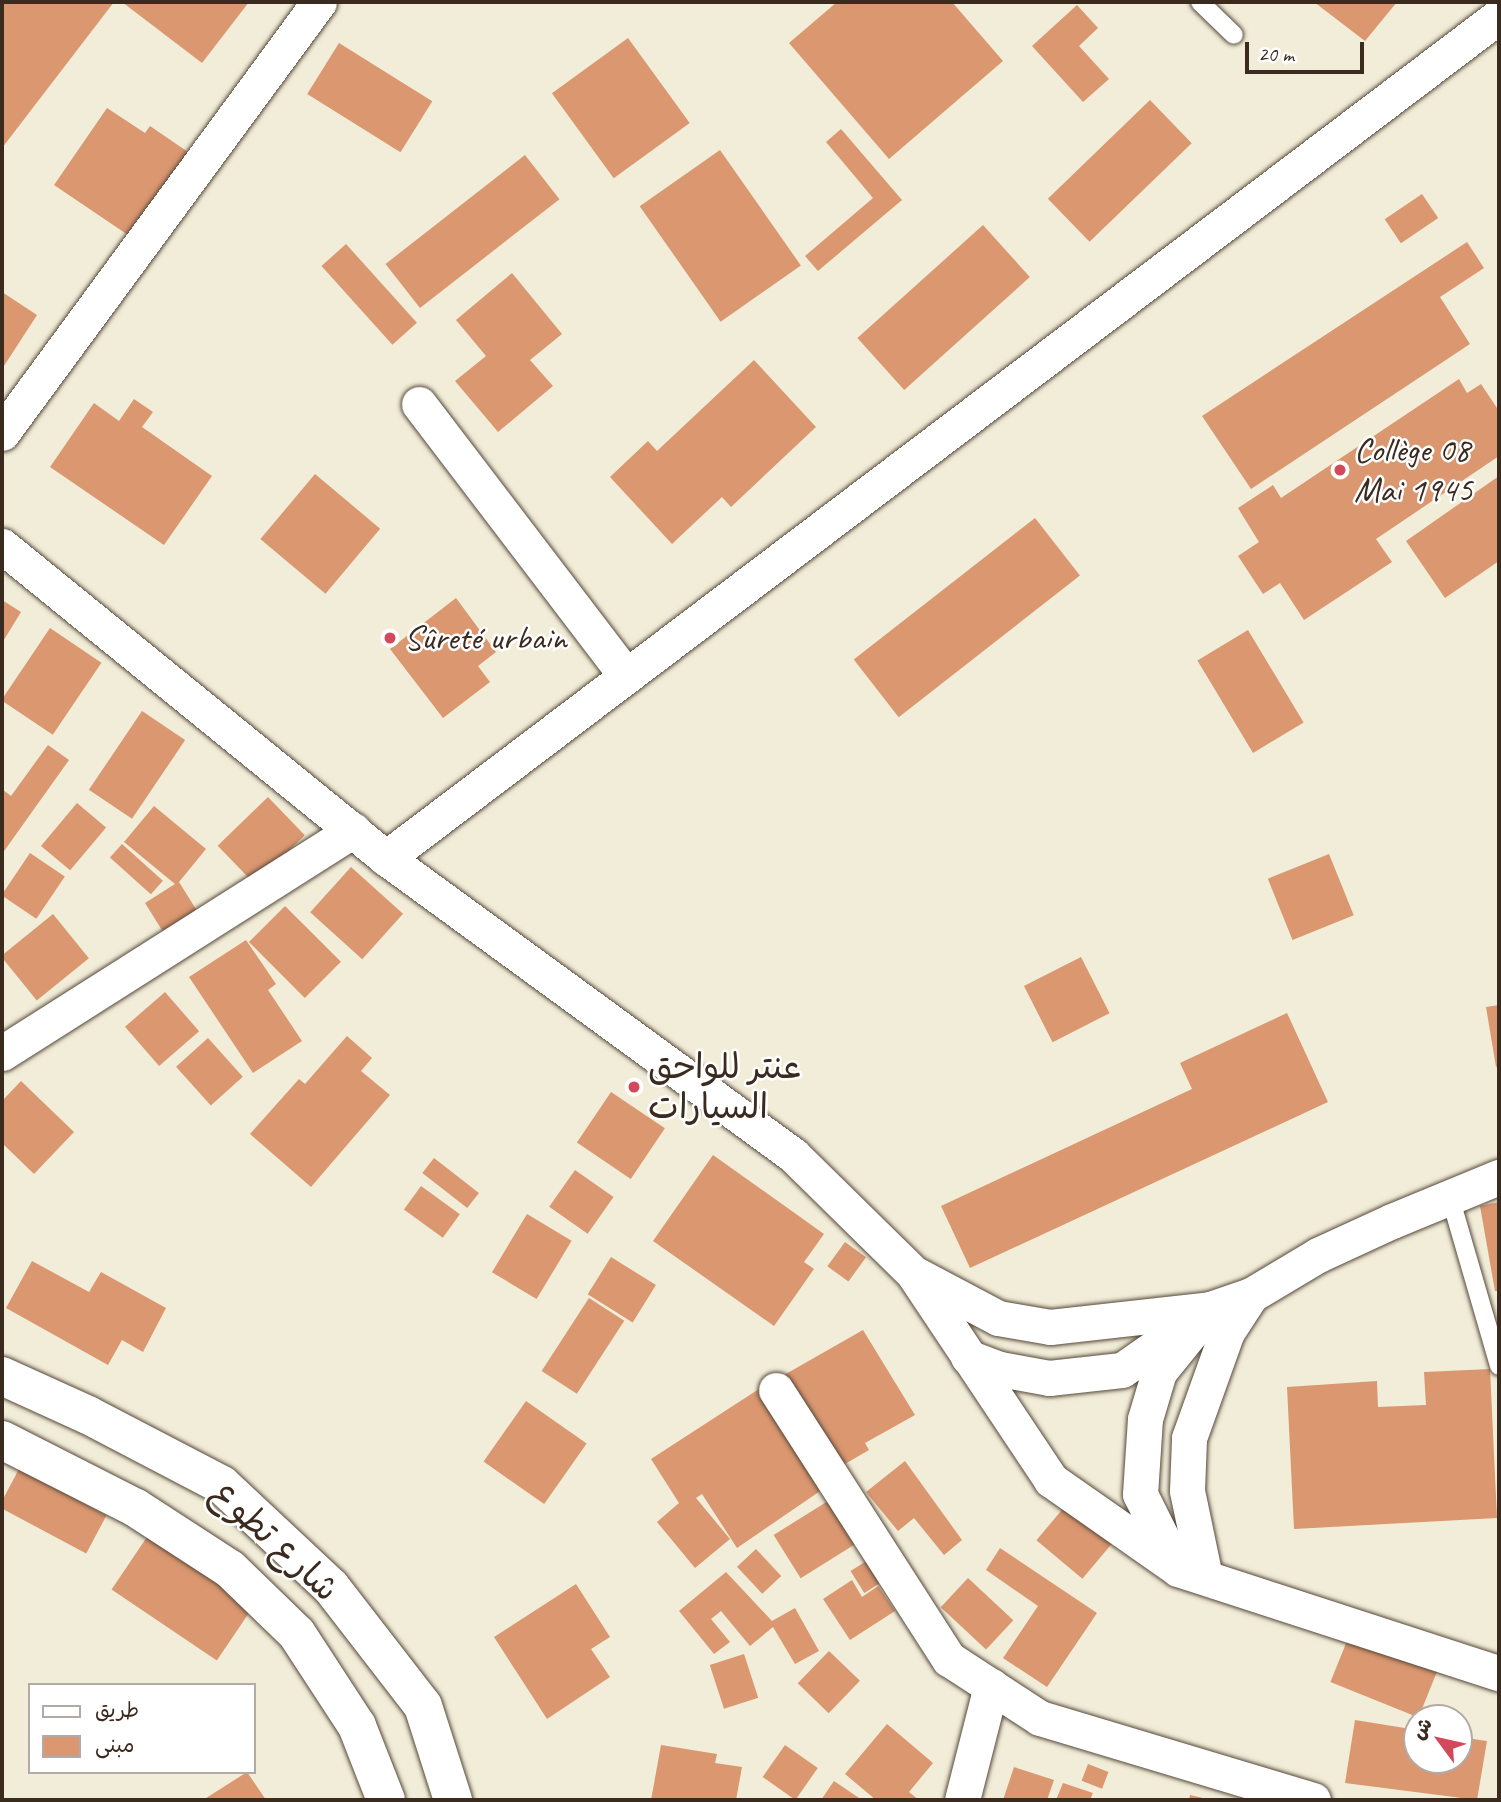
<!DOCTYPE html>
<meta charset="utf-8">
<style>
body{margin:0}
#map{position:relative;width:1501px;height:1802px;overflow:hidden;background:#f1edd8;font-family:Caveat,"Playpen Sans Arabic",sans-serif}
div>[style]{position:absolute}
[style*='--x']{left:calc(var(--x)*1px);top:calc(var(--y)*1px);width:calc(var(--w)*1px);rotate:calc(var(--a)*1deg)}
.building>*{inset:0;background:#da9770;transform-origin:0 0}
.roads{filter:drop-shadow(0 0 2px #56473a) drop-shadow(0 0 2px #56473a)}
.service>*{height:18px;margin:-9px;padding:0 9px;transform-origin:9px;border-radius:9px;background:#fff}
.minor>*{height:35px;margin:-17.5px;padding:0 17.5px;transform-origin:17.5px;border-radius:17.5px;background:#fff}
.secondary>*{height:38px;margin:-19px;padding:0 19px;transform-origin:19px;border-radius:19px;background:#fff}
.dots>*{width:19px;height:19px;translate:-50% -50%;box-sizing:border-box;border:4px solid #fff;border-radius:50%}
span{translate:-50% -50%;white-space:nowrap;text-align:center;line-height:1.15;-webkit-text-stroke:5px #fff;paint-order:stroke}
.poi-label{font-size:35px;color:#3b2a1e}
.left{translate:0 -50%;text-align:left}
.street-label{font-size:35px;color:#3b2a1e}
.frame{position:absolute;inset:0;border:4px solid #3b2a1e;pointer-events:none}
.legend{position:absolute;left:28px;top:1683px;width:228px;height:91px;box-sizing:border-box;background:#fff;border:2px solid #b1aaa5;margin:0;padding:9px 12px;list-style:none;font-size:21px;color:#3b2a1e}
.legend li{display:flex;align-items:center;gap:14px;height:35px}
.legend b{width:35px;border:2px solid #b1aaa5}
.north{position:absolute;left:1403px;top:1704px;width:70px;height:70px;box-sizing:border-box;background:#fff;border:2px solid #b1aaa5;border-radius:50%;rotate:303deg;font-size:19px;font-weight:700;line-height:28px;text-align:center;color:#3b2a1e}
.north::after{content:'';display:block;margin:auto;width:24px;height:32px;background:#d1495b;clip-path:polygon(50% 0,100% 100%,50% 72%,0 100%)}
.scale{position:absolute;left:1245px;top:42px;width:119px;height:32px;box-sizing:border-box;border:4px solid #3b2a1e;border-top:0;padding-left:9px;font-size:21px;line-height:24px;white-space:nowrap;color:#3b2a1e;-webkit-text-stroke:5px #fff;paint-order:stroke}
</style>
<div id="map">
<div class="building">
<i style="clip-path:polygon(4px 2px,114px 2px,2px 148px,2px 4px)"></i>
<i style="clip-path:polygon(122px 2px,249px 2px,202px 63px)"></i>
<i style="clip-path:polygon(837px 2px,952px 2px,1003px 61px,889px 159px,789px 43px)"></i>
<i style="clip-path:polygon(1314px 2px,1397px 2px,1365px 41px)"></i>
<i style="clip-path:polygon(1077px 5px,1098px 28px,1079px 46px,1109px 79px,1083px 102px,1032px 46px)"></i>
<i style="left:628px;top:38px;width:105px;height:94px;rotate:54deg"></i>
<i style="left:339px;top:43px;width:110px;height:60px;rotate:32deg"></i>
<i style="left:1150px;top:100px;width:60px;height:142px;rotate:46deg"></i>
<i style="clip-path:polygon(107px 108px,145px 133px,150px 126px,188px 152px,131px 237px,54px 185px)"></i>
<i style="clip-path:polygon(841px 129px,902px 200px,818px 271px,805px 256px,873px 198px,826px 142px)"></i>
<i style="left:720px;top:150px;width:141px;height:98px;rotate:55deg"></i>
<i style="left:525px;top:155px;width:56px;height:177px;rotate:52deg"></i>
<i style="left:1422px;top:194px;width:29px;height:45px;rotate:56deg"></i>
<i style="left:983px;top:225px;width:70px;height:169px;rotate:48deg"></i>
<i style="clip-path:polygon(1467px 242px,1484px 268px,1440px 297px,1470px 344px,1251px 489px,1202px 416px)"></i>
<i style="left:346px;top:244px;width:106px;height:33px;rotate:48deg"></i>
<i style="clip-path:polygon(512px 273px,562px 334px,530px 360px,553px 386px,498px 432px,455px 381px,486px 356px,456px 320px)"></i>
<i style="clip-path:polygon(2px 292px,37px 315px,2px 369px)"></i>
<i style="clip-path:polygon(754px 360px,816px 427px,731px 507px,722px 497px,672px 544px,610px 477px,648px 441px,657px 451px)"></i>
<i style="clip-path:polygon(1459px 379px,1467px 393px,1481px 384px,1499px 411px,1499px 456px,1376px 539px,1392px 562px,1304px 620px,1280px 583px,1263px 594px,1238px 556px,1259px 542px,1238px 508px,1273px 485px,1281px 498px)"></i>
<i style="clip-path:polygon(134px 399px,153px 412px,142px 427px,212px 476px,164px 545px,50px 467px,94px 403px,119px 421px)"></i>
<i style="left:315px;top:474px;width:85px;height:85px;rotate:40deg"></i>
<i style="clip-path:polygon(1499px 476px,1499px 561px,1445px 598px,1406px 541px)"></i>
<i style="left:1035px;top:518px;width:73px;height:230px;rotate:52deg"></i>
<i style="clip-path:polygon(456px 598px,496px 652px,478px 666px,490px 682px,443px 718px,390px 649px)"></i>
<i style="clip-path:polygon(2px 600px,21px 612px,2px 643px)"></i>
<i style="left:50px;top:628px;width:62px;height:87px;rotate:34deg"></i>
<i style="left:1248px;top:630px;width:108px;height:59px;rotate:59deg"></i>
<i style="left:142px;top:711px;width:52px;height:95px;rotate:34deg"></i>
<i style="clip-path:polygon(48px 745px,69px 760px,2px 854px,2px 789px,11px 796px)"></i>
<i style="left:268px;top:797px;width:53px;height:70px;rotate:46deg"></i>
<i style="left:77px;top:803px;width:38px;height:56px;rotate:40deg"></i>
<i style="clip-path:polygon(154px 806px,206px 849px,179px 882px,199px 914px,165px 935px,145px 903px,175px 884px,124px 842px)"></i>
<i style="left:122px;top:844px;width:55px;height:18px;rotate:42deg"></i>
<i style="left:30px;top:853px;width:42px;height:51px;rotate:34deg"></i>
<i style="left:1329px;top:854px;width:66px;height:66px;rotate:68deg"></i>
<i style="left:351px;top:867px;width:70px;height:61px;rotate:42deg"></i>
<i style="left:285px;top:906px;width:79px;height:51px;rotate:45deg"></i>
<i style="left:53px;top:914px;width:57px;height:67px;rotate:51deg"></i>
<i style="clip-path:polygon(246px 940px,276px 984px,268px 990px,302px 1041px,253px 1073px,189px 977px)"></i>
<i style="left:1081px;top:957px;width:63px;height:64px;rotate:63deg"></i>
<i style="left:165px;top:992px;width:52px;height:53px;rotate:49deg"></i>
<i style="clip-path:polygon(1499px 1005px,1499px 1066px,1496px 1067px,1486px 1007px)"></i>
<i style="clip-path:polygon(1287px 1013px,1328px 1102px,970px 1268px,941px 1206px,1192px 1089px,1180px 1063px)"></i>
<i style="clip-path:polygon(347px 1036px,372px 1058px,361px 1071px,390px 1095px,311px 1187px,250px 1134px,299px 1079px,305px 1084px)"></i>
<i style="left:208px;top:1038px;width:52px;height:43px;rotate:48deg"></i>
<i style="clip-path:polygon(21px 1081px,74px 1132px,34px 1174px,2px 1143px,2px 1101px)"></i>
<i style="left:611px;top:1092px;width:65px;height:61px;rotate:34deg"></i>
<i style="clip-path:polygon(713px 1155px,824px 1234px,804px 1262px,814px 1269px,774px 1326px,653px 1241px)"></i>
<i style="left:434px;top:1158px;width:57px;height:19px;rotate:38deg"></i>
<i style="left:575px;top:1170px;width:47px;height:45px;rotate:35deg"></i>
<i style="left:421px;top:1186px;width:48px;height:29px;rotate:36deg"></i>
<i style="clip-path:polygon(1499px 1202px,1499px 1291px,1495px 1291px,1480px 1206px)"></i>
<i style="left:527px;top:1214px;width:52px;height:68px;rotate:31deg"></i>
<i style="left:845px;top:1242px;width:26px;height:30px;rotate:36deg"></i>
<i style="left:611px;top:1257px;width:53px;height:44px;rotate:32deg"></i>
<i style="clip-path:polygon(32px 1261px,89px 1292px,101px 1272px,166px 1308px,143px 1352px,122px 1340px,108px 1365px,6px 1308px)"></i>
<i style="left:589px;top:1298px;width:42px;height:87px;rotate:33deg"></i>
<i style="clip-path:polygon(863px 1330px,915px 1415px,865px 1443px,869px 1450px,838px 1468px,784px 1375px)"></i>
<i style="clip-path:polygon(1490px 1369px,1497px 1518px,1294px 1529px,1287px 1387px,1377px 1381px,1378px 1407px,1426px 1405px,1424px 1372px)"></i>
<i style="clip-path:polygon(762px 1387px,826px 1487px,737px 1548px,702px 1494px,696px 1498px,730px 1539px,695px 1568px,657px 1522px,679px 1503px,651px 1459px)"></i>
<i style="left:526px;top:1401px;width:74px;height:74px;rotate:35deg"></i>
<i style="clip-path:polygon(905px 1461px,962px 1540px,944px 1555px,914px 1518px,898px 1531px,866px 1492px)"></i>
<i style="left:19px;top:1469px;width:99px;height:43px;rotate:28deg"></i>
<i style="left:844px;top:1491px;width:51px;height:83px;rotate:58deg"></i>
<i style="left:1066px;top:1505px;width:60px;height:46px;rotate:40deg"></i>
<i style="left:149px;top:1534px;width:127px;height:67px;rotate:34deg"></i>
<i style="clip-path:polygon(1000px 1548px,1097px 1613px,1047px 1687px,1003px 1658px,1038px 1606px,986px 1570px)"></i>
<i style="left:756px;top:1549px;width:37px;height:26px;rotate:47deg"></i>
<i style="left:876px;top:1555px;width:26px;height:30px;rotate:58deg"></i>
<i style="clip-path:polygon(726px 1572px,772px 1621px,795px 1608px,819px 1651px,795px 1664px,773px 1627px,750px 1646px,721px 1611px,711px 1619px,730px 1642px,714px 1654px,679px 1611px)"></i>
<i style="left:968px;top:1578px;width:62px;height:40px;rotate:43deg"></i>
<i style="clip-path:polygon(852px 1580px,862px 1597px,878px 1586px,895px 1611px,850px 1640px,823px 1599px)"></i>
<i style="clip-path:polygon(576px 1584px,610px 1637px,591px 1649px,610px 1677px,547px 1719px,494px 1637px)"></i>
<i style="left:1351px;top:1631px;width:95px;height:55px;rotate:22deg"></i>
<i style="left:829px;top:1651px;width:43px;height:45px;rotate:44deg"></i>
<i style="left:744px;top:1654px;width:46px;height:36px;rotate:72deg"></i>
<i style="clip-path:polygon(1355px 1720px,1417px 1730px,1417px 1760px,1459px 1760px,1459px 1737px,1487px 1741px,1477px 1800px,1345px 1783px)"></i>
<i style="clip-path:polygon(887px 1724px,933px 1763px,909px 1792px,919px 1800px,876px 1800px,845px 1774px)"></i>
<i style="clip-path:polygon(661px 1745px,717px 1754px,715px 1763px,742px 1767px,736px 1800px,651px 1800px)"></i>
<i style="left:785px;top:1745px;width:40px;height:39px;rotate:35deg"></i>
<i style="left:1088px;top:1764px;width:22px;height:18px;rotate:21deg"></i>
<i style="clip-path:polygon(1014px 1767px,1054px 1780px,1047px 1800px,1003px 1800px)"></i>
<i style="clip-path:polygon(247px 1772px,266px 1800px,203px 1800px)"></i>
<i style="clip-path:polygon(834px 1781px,862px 1800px,821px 1800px)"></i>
<i style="clip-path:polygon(1063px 1783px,1093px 1793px,1090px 1800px,1056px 1800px)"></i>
<i style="clip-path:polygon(1190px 1795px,1207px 1799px,1207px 1800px,1189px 1800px)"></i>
</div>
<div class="roads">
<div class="service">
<i style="--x:1200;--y:2;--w:47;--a:44.1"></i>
<i style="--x:1450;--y:1197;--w:176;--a:73.8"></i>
</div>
<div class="minor">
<i style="--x:419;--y:404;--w:342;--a:52.7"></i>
<i style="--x:2;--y:433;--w:535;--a:-53.67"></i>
<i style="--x:2;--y:546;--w:495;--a:39.1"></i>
<i style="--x:386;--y:858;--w:504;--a:36.12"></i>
<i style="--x:793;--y:1155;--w:168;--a:44.5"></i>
<i style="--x:913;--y:1273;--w:249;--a:56.3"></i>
<i style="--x:1051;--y:1480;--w:155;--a:35"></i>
<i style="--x:1178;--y:1569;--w:337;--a:18"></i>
<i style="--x:386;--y:858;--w:1396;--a:-37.11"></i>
<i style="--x:2;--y:1053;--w:416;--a:-32.4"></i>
<i style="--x:915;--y:1274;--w:94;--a:27.9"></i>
<i style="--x:998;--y:1318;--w:53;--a:9.8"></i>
<i style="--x:1050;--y:1327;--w:161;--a:-6.4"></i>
<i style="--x:1210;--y:1309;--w:43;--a:-18.9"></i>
<i style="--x:1251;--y:1295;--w:78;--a:-30.8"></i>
<i style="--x:1318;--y:1255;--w:81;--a:-24.7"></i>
<i style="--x:1392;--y:1221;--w:116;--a:-22.4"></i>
<i style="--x:968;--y:1357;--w:34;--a:21"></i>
<i style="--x:1000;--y:1369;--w:50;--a:10.4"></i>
<i style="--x:1049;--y:1378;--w:73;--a:-6.3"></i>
<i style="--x:1122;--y:1370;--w:68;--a:-34.9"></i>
<i style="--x:776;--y:1390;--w:320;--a:57.3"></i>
<i style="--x:949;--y:1659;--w:108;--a:33"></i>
<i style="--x:1040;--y:1718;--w:285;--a:16.7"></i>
<i style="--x:1175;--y:1564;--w:78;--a:-116.6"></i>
<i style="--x:1140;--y:1494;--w:75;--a:-86.2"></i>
<i style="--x:1145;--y:1419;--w:49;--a:-73.4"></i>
<i style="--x:1159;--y:1372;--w:81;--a:-51"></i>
<i style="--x:1205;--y:1577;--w:88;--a:-101.8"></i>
<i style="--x:1187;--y:1491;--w:53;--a:-87.8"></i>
<i style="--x:1189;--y:1438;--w:113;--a:-70.3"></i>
<i style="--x:1227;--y:1332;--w:44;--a:-57"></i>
<i style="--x:962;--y:1800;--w:118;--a:-75.7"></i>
</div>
<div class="secondary">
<i style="--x:2;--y:1376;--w:94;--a:24.4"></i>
<i style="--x:88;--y:1415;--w:151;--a:27.6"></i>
<i style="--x:222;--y:1485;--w:149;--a:43.1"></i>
<i style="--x:331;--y:1587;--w:150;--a:52.3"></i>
<i style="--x:423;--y:1706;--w:99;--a:72.3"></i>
<i style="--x:2;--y:1440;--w:150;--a:26.9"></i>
<i style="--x:136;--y:1508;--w:112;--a:33"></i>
<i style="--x:230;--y:1569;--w:93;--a:44.1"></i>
<i style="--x:297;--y:1634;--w:110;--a:56.9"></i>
<i style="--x:357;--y:1726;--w:79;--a:68.6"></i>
</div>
</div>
<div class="dots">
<i style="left:1340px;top:470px;background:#d1495b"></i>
<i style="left:390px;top:638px;background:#d1495b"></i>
<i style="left:634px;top:1087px;background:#d1495b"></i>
</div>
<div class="poi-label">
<span class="left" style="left:1354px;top:470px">Collège 08<br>Mai 1945</span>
<span class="left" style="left:404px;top:638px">Sûreté urbain</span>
<span class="left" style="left:648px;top:1087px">عنتر للواحق<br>السيارات</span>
</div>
<div class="street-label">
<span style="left:275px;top:1541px;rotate:43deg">شارع تطوع</span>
</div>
<div class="frame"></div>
<ul class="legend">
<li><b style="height:9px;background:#fff"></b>طريق</li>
<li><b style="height:19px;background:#da9770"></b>مبنى</li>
</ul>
<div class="north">ش</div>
<div class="scale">20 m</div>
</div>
